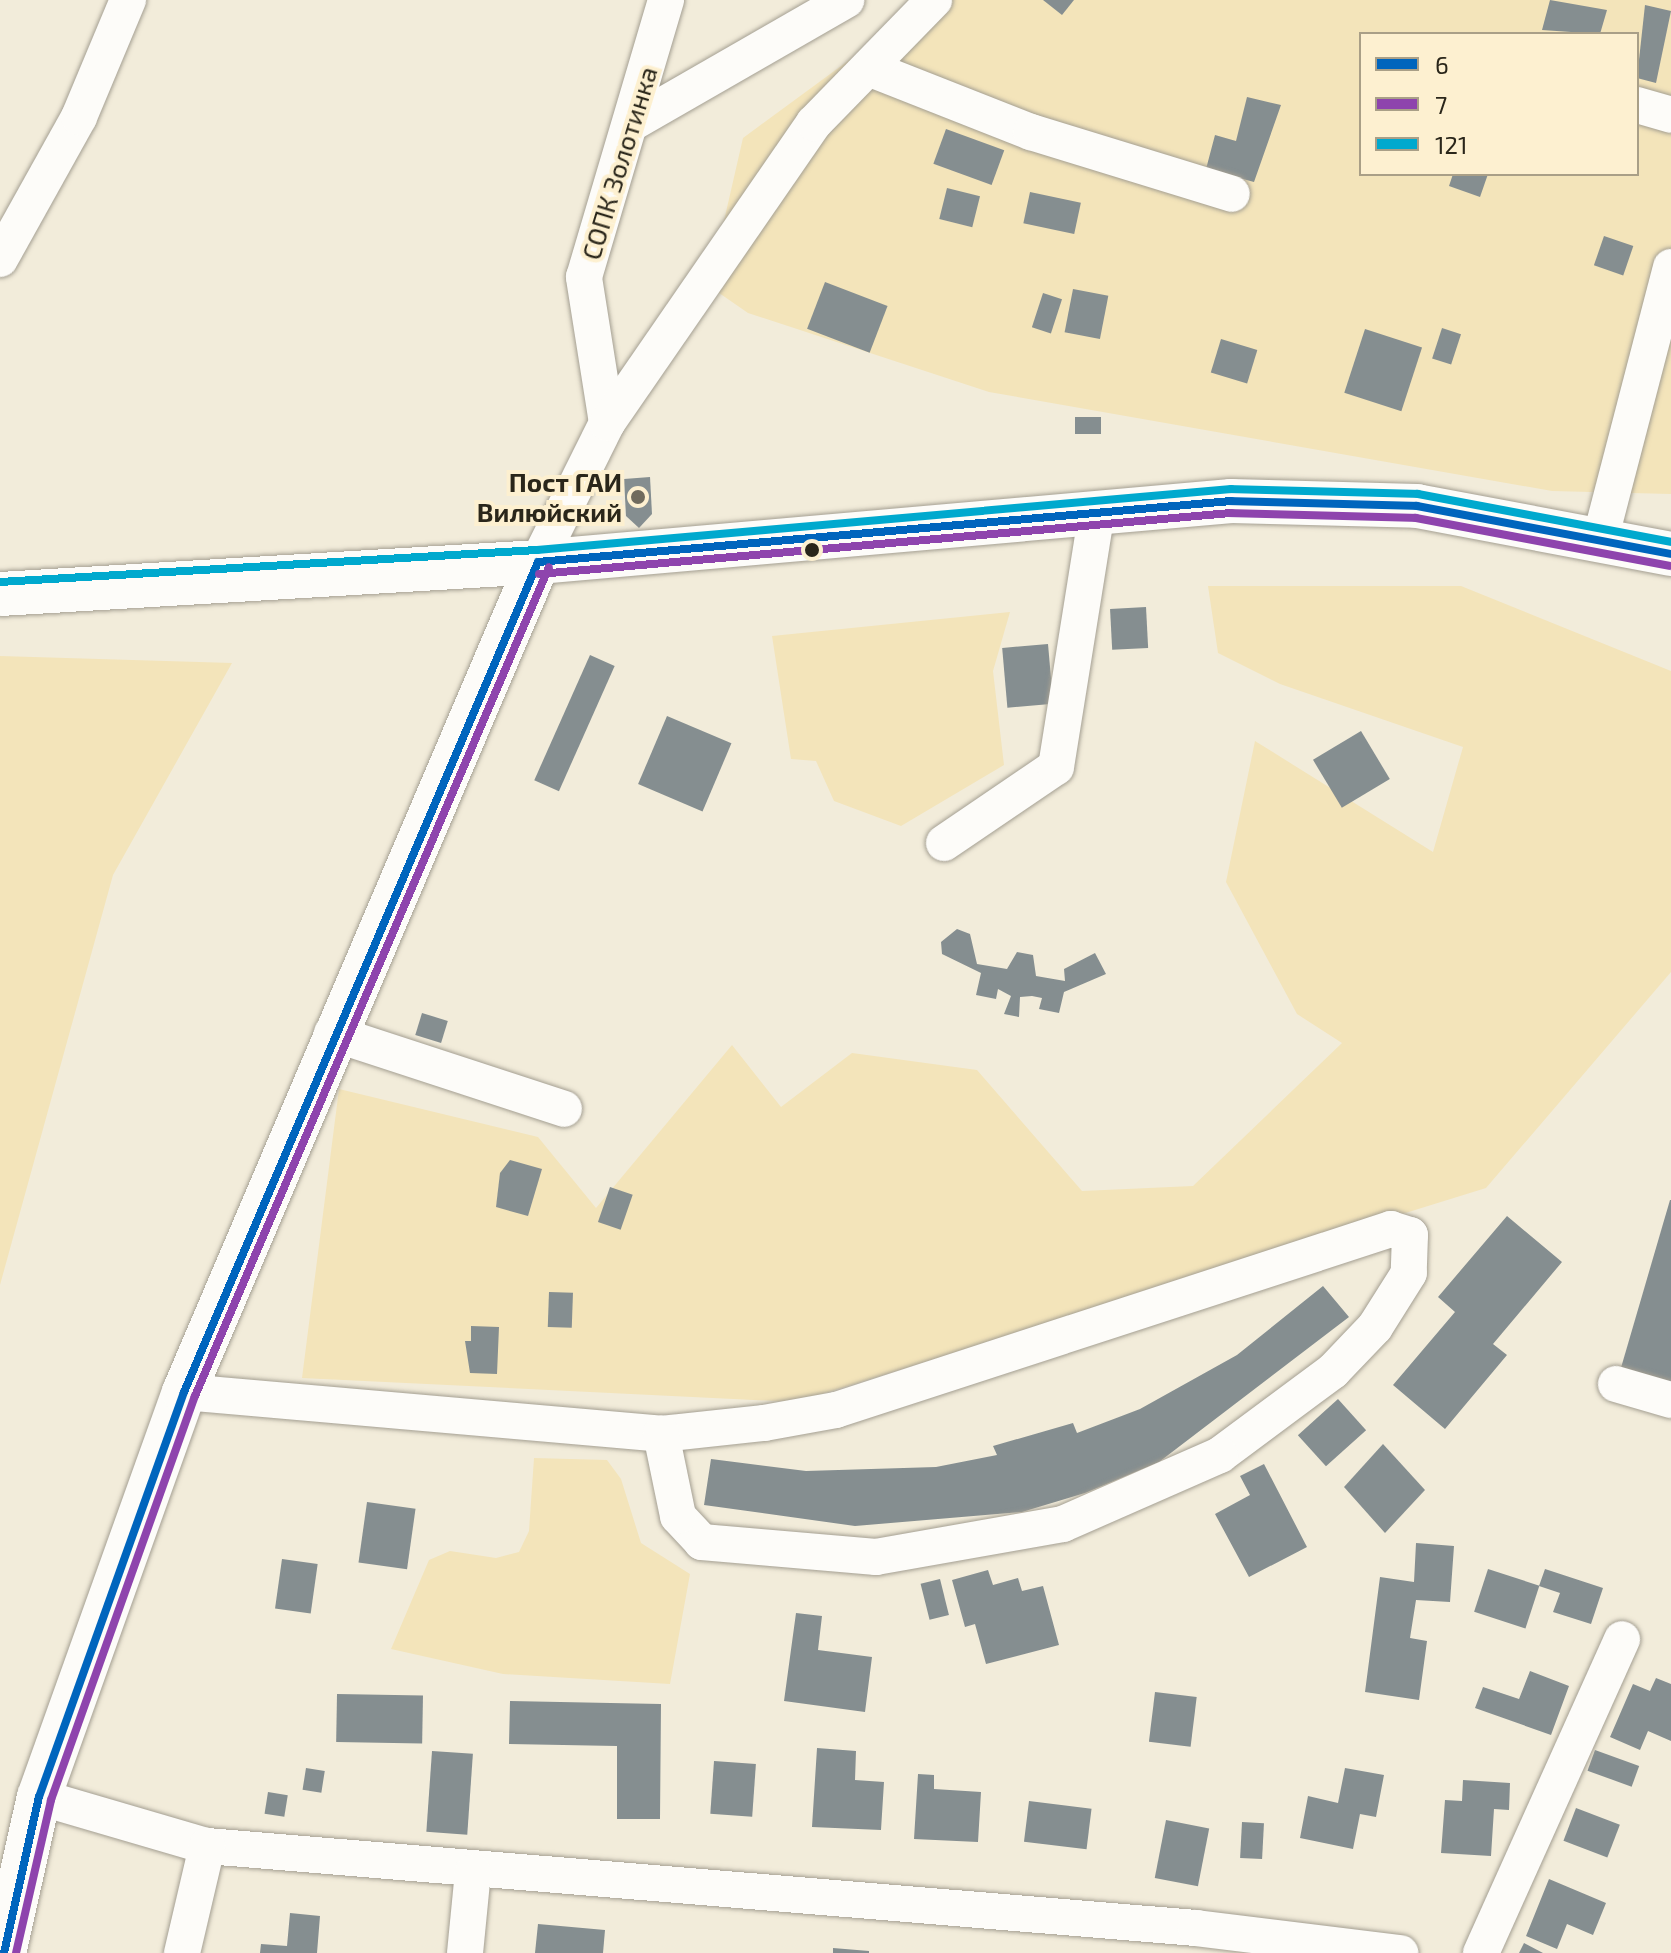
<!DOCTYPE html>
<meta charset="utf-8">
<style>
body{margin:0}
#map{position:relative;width:1671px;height:1953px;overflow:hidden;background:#f2ecda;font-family:"Exo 2",sans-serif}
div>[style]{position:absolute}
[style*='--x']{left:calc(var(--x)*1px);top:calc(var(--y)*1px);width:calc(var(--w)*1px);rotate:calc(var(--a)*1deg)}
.green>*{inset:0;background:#f3e4ba}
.building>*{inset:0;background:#858e90;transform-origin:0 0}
.roads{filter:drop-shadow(0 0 2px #a49f92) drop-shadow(0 0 2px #a49f92)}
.minor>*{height:36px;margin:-18px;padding:0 18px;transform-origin:18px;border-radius:18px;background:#fdfcf9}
.major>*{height:44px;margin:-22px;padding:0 22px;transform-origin:22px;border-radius:22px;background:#fdfcf9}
.highway>*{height:44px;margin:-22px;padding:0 22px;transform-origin:22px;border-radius:22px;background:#fdfcf9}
.bus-1>*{height:8px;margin:-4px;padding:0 4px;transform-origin:4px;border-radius:4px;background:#0065bd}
.bus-2>*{height:8px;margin:-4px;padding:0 4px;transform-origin:4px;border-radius:4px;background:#8e44ad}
.bus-3>*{height:8px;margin:-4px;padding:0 4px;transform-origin:4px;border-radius:4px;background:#00a9ce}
.dots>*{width:22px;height:22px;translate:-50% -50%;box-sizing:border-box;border:4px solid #fdf0d0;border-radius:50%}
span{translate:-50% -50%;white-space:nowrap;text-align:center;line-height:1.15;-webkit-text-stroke:8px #fdf0d0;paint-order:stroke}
.street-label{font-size:26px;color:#2a261a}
.poi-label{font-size:26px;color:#2a261a;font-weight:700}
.right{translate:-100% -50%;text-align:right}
.legend{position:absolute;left:1359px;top:32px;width:280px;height:144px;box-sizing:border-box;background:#fdf0d0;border:2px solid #a99f87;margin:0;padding:10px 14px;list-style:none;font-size:24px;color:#2a261a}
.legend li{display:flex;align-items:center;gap:16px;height:40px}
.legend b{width:40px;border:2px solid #a99f87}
</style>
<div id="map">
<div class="green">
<i style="clip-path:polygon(evenodd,931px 0,1671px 0,1671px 494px,1552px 491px,989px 392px,748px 313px,709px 286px,743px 138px,931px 0,1361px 34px,1637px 34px,1637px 174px,1361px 174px,1361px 34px)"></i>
<i style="clip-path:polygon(1208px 586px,1461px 586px,1671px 671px,1671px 972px,1486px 1188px,796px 1402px,302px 1378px,339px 1089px,538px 1137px,596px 1208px,732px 1045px,781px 1107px,852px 1053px,977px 1070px,1082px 1191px,1193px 1186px,1342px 1043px,1297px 1014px,1226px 882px,1255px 741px,1433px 852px,1463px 747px,1280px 684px,1218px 653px)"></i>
<i style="clip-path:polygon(1010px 612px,993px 671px,1004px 765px,901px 826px,834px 801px,816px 761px,791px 759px,772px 636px)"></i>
<i style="clip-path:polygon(0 656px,232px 663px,113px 875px,0 1285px)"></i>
<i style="clip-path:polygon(534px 1458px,607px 1460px,621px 1479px,641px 1543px,690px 1574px,670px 1684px,503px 1674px,391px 1649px,429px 1560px,450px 1551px,496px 1558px,519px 1552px,529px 1531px)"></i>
</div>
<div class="building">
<i style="clip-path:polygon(1043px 0,1074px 0,1062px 15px)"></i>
<i style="clip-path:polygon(1550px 0,1607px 10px,1600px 34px,1542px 30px)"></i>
<i style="clip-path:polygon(1645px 5px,1671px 11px,1656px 83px,1637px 78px)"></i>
<i style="clip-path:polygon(1247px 97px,1281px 105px,1254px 182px,1206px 169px,1215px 135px,1236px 141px)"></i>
<i style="left:946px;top:129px;width:62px;height:37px;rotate:20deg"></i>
<i style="clip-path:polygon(1453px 174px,1488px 174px,1480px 197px,1449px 186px)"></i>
<i style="left:947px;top:188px;width:34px;height:32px;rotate:14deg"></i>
<i style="left:1030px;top:192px;width:52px;height:32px;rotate:12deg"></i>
<i style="left:1604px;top:236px;width:31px;height:31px;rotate:19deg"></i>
<i style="left:825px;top:282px;width:67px;height:50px;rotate:21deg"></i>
<i style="left:1073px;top:289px;width:36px;height:44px;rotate:11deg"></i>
<i style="left:1043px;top:293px;width:20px;height:36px;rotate:18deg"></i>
<i style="left:1442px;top:328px;width:20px;height:32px;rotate:18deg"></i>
<i style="left:1365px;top:329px;width:60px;height:67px;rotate:18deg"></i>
<i style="left:1221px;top:339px;width:38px;height:35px;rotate:17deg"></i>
<i style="left:1075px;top:417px;width:26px;height:17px"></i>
<i style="clip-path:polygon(650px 477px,652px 514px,639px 528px,626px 516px,624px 479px)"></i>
<i style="left:1146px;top:607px;width:41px;height:36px;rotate:87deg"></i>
<i style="left:1048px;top:644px;width:60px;height:46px;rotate:85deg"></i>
<i style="left:590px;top:655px;width:27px;height:137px;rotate:24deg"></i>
<i style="left:667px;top:716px;width:70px;height:74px;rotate:23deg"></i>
<i style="left:1361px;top:731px;width:56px;height:56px;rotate:59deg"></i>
<i style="clip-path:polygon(957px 929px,970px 934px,977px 964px,1007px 969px,1017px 952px,1033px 955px,1036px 976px,1065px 981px,1064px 969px,1095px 953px,1106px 974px,1064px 992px,1059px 1013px,1039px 1009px,1042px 998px,1032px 996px,1020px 997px,1019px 1017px,1004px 1014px,1011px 996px,998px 989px,996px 999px,976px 995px,981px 973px,942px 954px,941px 942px)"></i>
<i style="left:422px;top:1013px;width:27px;height:23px;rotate:17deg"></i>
<i style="clip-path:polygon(510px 1160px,542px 1169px,528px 1216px,496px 1207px,500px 1173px)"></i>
<i style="left:610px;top:1187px;width:24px;height:37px;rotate:19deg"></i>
<i style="clip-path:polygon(1670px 1200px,1671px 1200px,1671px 1393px,1618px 1378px)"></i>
<i style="clip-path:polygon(1507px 1216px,1562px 1262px,1493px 1344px,1507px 1355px,1445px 1429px,1393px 1385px,1455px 1312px,1438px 1297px)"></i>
<i style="clip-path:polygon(1323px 1286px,1349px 1317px,1159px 1462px,1085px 1493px,1022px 1512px,855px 1526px,704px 1505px,711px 1459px,806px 1471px,936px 1467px,997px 1455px,993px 1446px,1073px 1423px,1077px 1433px,1140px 1409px,1237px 1355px)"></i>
<i style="left:549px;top:1292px;width:24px;height:35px;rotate:2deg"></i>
<i style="clip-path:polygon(471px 1326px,499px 1327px,497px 1374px,470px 1373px,465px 1341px,471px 1341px)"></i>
<i style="left:1338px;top:1399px;width:42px;height:54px;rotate:48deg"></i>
<i style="clip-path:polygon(1383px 1444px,1425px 1490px,1385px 1533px,1344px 1487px)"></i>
<i style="clip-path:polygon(1264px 1464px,1307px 1547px,1249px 1577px,1215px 1514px,1250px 1495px,1240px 1476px)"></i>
<i style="left:367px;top:1502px;width:49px;height:61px;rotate:8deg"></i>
<i style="clip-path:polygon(1416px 1543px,1454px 1546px,1450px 1602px,1416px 1600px,1410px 1638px,1427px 1641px,1419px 1700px,1365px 1692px,1380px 1577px,1414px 1582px)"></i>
<i style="left:282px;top:1559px;width:36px;height:50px;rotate:8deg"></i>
<i style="left:1488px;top:1569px;width:54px;height:45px;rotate:18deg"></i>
<i style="clip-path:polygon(1545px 1569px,1603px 1588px,1591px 1624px,1553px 1612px,1560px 1593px,1539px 1586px)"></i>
<i style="clip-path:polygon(988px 1570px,993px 1585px,1018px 1578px,1022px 1591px,1043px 1586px,1059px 1645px,986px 1664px,975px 1624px,965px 1627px,952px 1580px)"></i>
<i style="left:940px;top:1579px;width:37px;height:20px;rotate:76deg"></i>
<i style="clip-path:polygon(796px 1613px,822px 1616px,818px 1650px,872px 1657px,865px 1712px,784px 1701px)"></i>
<i style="clip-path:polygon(1530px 1671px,1569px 1686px,1551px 1735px,1475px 1708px,1483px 1687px,1519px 1699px)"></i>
<i style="clip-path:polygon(1656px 1678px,1671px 1684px,1671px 1741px,1648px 1731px,1640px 1750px,1610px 1737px,1633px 1684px,1650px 1691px)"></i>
<i style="left:1155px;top:1692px;width:42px;height:50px;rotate:7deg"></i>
<i style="left:337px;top:1694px;width:86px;height:48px;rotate:1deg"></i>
<i style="clip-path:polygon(510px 1701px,661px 1704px,660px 1819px,617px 1819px,617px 1746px,509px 1744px)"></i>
<i style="clip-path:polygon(817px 1748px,856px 1751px,855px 1780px,884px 1782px,881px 1830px,812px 1827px)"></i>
<i style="left:1595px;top:1750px;width:47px;height:22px;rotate:20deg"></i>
<i style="left:432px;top:1751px;width:41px;height:81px;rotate:4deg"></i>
<i style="left:714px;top:1761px;width:42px;height:53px;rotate:4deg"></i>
<i style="left:306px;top:1768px;width:19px;height:22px;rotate:9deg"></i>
<i style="clip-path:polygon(1345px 1768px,1384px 1775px,1376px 1817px,1360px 1814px,1353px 1849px,1300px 1838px,1308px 1796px,1338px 1803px)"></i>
<i style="clip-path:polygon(918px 1774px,934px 1775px,934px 1789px,981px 1792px,978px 1842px,914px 1839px)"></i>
<i style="clip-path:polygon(1463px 1780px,1510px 1783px,1509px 1810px,1494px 1809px,1491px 1856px,1441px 1853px,1445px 1800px,1462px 1801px)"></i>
<i style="left:268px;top:1792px;width:20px;height:22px;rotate:9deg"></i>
<i style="left:1029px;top:1801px;width:63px;height:41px;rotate:7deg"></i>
<i style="left:1576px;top:1808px;width:47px;height:35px;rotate:21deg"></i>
<i style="left:1166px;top:1820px;width:44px;height:59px;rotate:11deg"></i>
<i style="left:1242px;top:1822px;width:22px;height:36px;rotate:3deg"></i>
<i style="clip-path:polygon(1549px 1879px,1606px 1903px,1593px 1935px,1567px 1924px,1557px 1949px,1526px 1936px)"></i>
<i style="clip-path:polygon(290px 1913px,320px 1916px,317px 1953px,260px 1953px,261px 1944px,287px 1946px)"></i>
<i style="clip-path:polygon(538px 1924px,605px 1930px,603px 1953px,535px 1953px)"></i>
<i style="clip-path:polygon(1524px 1943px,1543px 1953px,1519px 1953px)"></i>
<i style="clip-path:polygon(833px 1948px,869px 1951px,869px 1953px,833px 1953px)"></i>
</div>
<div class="roads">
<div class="minor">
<i style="--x:871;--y:69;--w:172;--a:21.5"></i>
<i style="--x:1031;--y:132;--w:210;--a:17.1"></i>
<i style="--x:1637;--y:105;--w:35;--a:16"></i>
<i style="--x:634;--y:122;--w:245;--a:-29.9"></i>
<i style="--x:0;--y:259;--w:162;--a:-60.9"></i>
<i style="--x:79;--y:117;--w:127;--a:-67.3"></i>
<i style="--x:607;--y:423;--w:148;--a:-99"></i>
<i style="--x:584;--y:277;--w:289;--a:-73.5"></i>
<i style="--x:1601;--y:536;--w:278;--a:-75.4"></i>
<i style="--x:538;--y:562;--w:155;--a:-63.6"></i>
<i style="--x:607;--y:423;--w:364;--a:-55.4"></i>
<i style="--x:814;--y:123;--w:172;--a:-45.7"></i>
<i style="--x:944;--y:843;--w:135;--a:-34.2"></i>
<i style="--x:1056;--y:767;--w:258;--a:-80.9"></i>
<i style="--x:332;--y:1033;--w:244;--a:18.1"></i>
<i style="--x:1616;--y:1384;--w:57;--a:16.2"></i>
<i style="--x:184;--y:1392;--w:479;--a:5"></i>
<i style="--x:661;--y:1434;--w:104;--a:-6.1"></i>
<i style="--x:764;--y:1423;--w:73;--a:-10.2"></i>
<i style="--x:836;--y:1410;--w:584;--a:-18.06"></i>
<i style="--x:1391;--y:1229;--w:20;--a:18"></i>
<i style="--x:1410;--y:1235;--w:38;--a:92"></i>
<i style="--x:1409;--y:1273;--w:64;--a:122.2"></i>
<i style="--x:1375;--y:1327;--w:61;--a:133.7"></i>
<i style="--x:1333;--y:1371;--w:141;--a:143.4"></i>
<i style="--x:1220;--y:1455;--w:171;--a:156.3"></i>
<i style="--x:1063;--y:1524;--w:190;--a:170"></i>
<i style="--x:876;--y:1557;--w:175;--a:-175.1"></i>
<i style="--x:702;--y:1542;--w:35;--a:-133"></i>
<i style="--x:678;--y:1516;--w:84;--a:-101.7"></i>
<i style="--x:39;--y:1797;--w:175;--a:16.3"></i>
<i style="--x:207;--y:1846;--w:992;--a:4.74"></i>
<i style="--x:1196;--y:1928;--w:206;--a:7"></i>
<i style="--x:182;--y:1953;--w:110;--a:-76.8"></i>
<i style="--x:465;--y:1953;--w:81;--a:-84.4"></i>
<i style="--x:1481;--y:1953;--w:344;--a:-65.8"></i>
</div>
<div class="major">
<i style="--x:4;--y:1953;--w:160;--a:-77.4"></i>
<i style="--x:39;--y:1797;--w:430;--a:-70.3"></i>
<i style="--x:184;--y:1392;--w:902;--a:-66.9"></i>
<i style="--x:538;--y:562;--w:696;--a:-5.03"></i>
<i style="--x:1231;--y:501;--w:186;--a:1.5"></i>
<i style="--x:1417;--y:506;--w:258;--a:10.7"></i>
</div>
<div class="highway">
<i style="--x:0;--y:594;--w:539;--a:-3.4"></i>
</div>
</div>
<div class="bus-1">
<i style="--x:538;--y:562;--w:696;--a:-5.03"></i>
<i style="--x:1231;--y:501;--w:186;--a:1.5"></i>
<i style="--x:1417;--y:506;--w:258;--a:10.7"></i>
<i style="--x:4;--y:1953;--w:160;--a:-77.4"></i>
<i style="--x:39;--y:1797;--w:430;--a:-70.3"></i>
<i style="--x:184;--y:1392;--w:902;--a:-66.9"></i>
</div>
<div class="bus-2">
<i style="--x:539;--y:574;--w:695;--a:-5.04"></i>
<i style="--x:1231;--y:513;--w:185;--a:1.5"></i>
<i style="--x:1416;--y:518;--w:258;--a:10.7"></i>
<i style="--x:16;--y:1953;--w:157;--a:-77.1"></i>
<i style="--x:51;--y:1800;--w:429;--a:-70.4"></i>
<i style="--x:195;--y:1396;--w:901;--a:-66.88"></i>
</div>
<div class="bus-3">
<i style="--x:0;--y:582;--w:538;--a:-3.41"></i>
<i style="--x:537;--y:550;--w:697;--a:-5.02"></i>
<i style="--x:1231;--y:489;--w:187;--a:1.5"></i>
<i style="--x:1418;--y:494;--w:258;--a:10.7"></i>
</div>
<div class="dots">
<i style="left:638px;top:497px;background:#706b5d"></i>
<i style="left:812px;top:550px;background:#2a261a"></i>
</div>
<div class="street-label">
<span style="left:619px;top:163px;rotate:-73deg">СОПК Золотинка</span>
</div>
<div class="poi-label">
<span class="right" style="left:622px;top:497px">Пост ГАИ<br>Вилюйский</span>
</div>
<ul class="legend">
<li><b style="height:10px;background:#0065bd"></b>6</li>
<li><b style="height:10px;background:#8e44ad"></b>7</li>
<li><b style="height:10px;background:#00a9ce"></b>121</li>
</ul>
</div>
